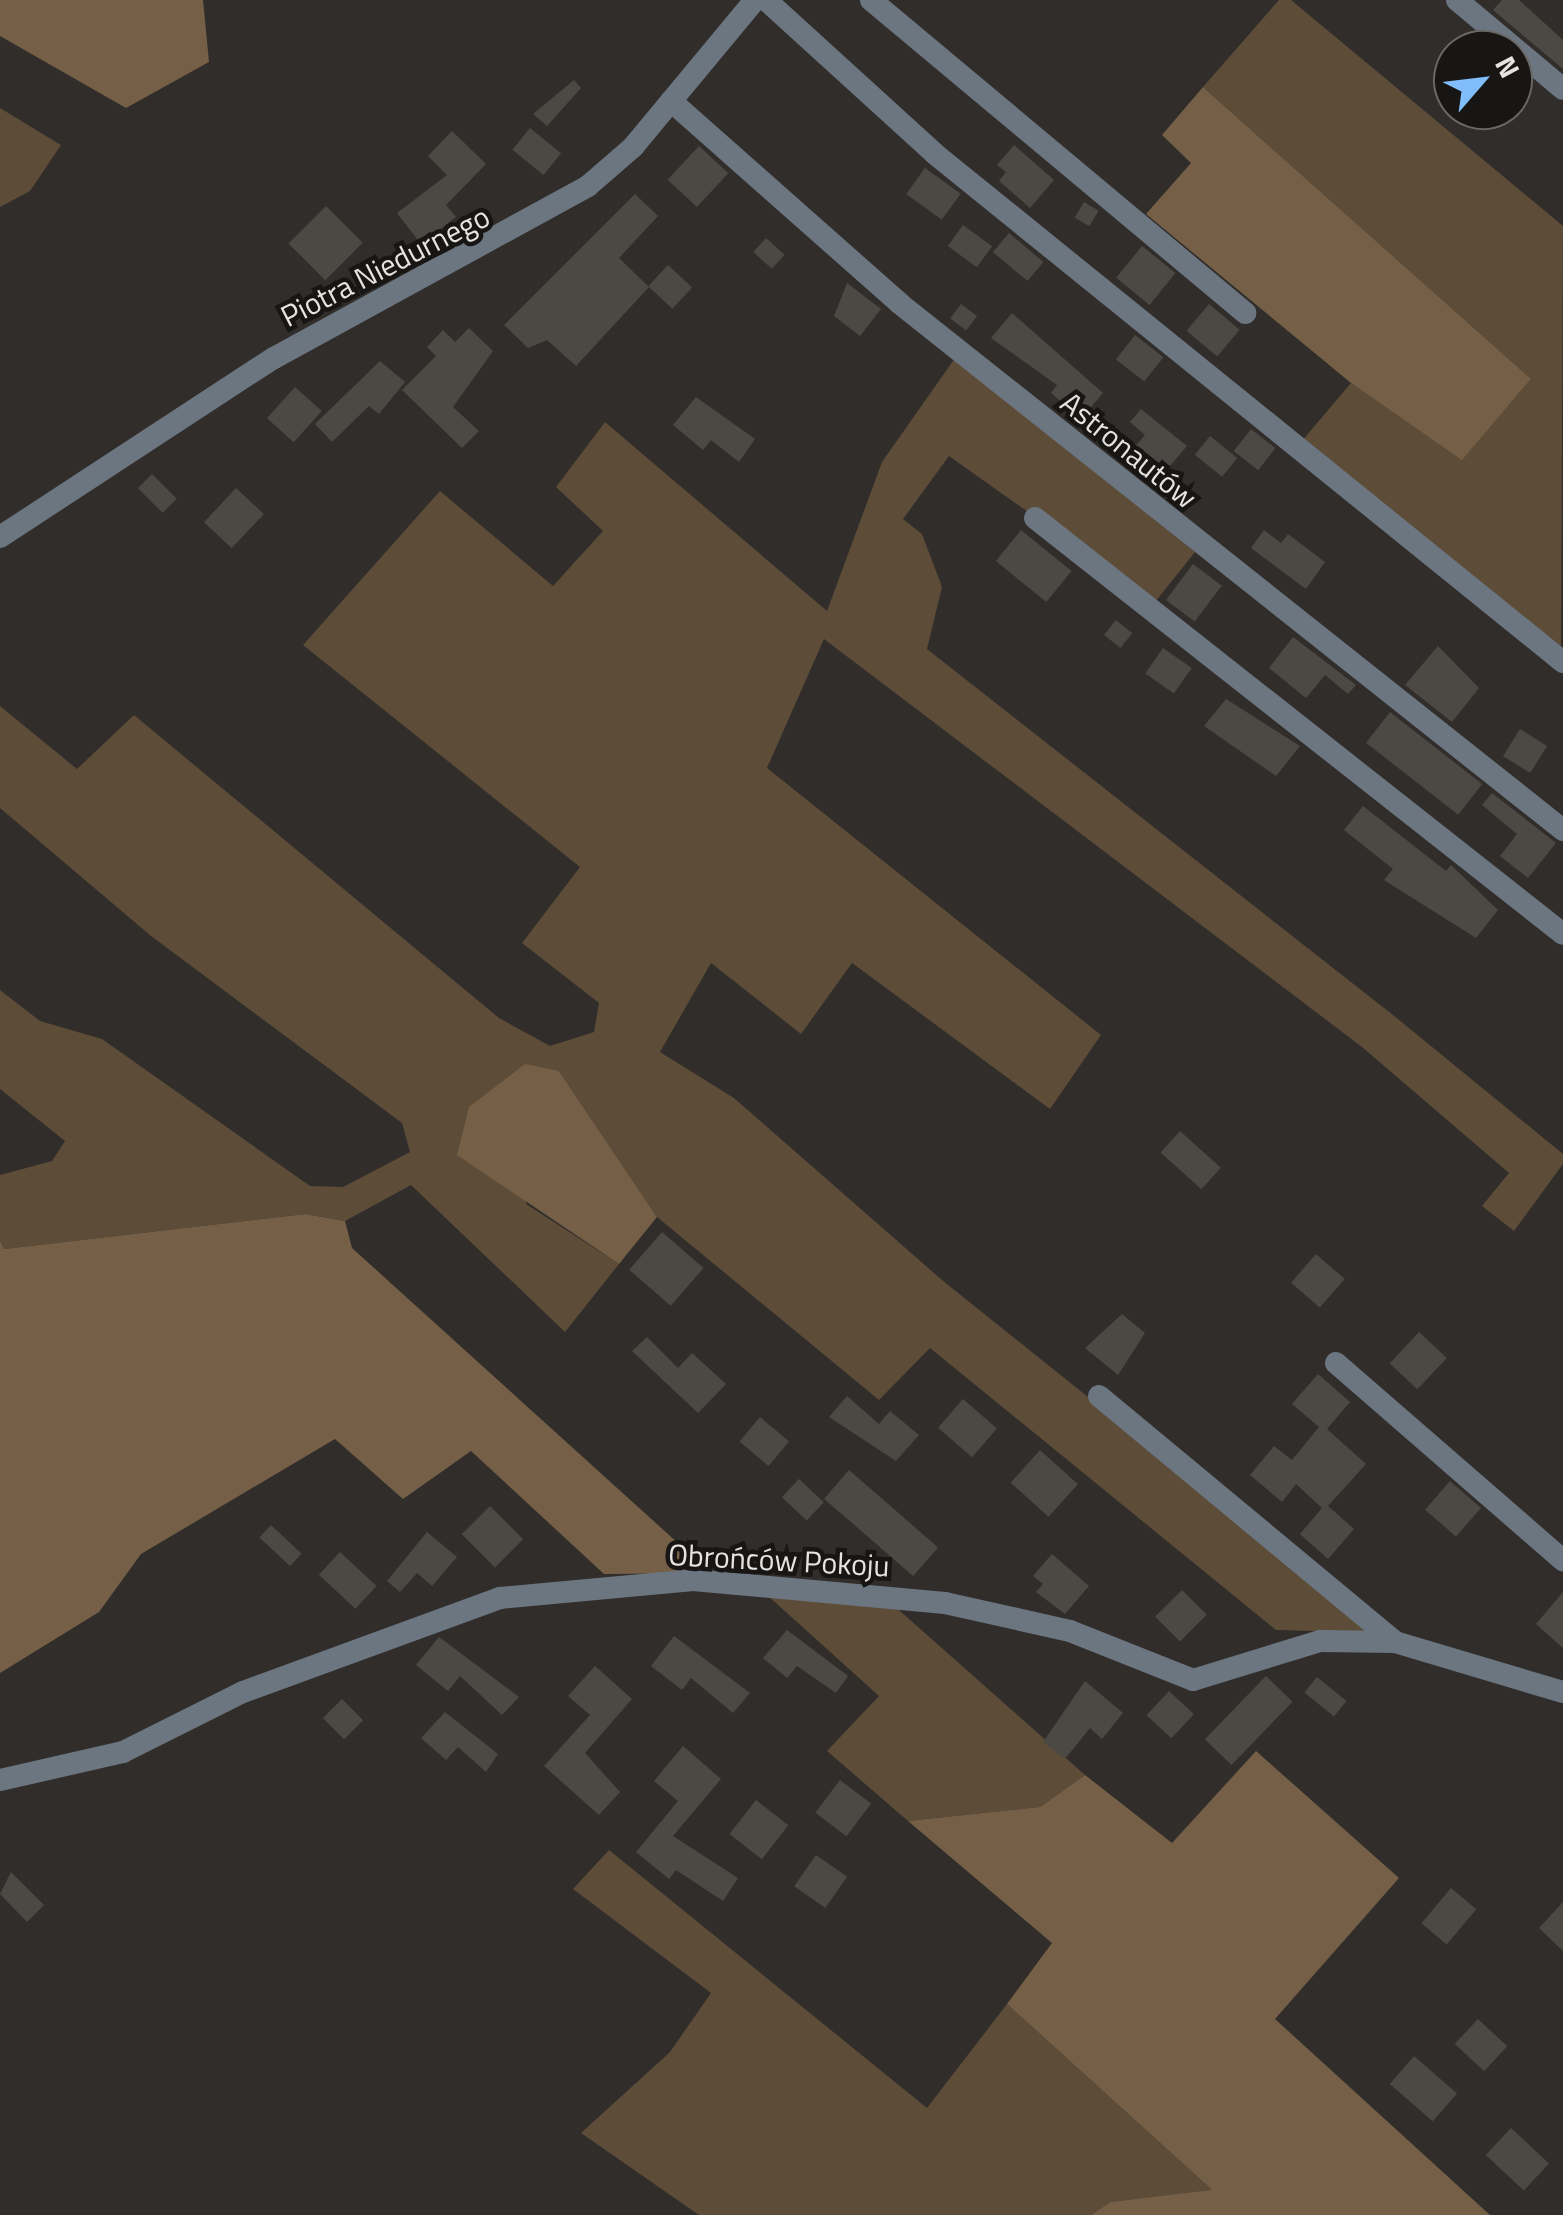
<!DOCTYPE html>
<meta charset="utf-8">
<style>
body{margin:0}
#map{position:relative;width:1563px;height:2215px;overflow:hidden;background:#302d2a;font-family:"Titillium Web",sans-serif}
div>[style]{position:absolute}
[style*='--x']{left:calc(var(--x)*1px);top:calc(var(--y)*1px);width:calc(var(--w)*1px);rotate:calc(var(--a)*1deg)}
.green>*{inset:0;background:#5d4c38}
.forest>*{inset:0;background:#756047}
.building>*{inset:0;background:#4c4945;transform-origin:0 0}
.minor>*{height:22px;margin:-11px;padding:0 11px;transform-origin:11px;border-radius:11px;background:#6c7681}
span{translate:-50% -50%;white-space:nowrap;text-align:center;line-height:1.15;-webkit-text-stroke:9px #171614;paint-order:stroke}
.street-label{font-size:30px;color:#e6e4e2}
.north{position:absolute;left:1433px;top:30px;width:100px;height:100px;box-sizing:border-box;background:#171614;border:2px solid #6a6866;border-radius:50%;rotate:62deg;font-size:28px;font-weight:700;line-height:40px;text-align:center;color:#e6e4e2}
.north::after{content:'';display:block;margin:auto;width:35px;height:45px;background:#81bdfa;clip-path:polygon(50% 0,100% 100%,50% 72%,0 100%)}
</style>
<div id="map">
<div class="green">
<i style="clip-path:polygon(1279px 0,1291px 0,1563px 226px,1561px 646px,1301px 442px,1351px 383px,1462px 459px,1531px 379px,1203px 87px)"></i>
<i style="clip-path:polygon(0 108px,61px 145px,30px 191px,0 207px)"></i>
<i style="clip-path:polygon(955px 358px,1195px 552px,1155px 602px,949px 456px,903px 519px,922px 534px,942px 587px,927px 649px,1393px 1015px,1563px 1154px,1563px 1164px,1514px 1231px,1482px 1206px,1509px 1173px,1362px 1047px,824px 639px,767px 768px,1101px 1035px,1050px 1109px,852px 963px,801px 1034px,711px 963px,660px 1052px,734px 1098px,942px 1280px,1382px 1633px,1276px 1630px,930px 1348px,879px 1400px,657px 1217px,559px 1071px,526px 1204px,619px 1264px,565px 1332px,411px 1185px,345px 1221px,305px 1214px,4px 1249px,0 1240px,0 1175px,52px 1161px,65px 1141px,0 1089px,0 990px,40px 1021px,102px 1039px,310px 1186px,343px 1187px,410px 1152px,402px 1123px,151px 936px,0 808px,0 706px,77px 769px,134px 715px,499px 1018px,550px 1046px,594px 1032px,599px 1003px,522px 943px,580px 867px,303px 645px,440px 491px,553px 586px,603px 531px,556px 487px,605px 422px,827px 611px,882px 462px)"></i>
<i style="clip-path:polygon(767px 1595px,891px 1603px,1085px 1775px,1040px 1807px,908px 1821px,827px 1751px,879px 1696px)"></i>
<i style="clip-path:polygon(609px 1850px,927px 2108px,1007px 2004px,1213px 2191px,1110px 2202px,1091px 2215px,699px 2215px,581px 2133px,670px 2052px,711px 1993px,573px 1889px)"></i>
</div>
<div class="forest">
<i style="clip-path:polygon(0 0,203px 0,209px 62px,126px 108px,0 36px)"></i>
<i style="clip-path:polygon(1203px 87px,1531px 379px,1462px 460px,1351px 383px,1146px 214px,1191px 163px,1162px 135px)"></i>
<i style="clip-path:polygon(525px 1064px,559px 1071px,657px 1217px,619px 1264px,457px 1155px,469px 1107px)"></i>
<i style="clip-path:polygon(305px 1214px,345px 1221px,352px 1248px,711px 1573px,604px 1574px,471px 1451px,403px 1499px,335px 1439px,141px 1554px,99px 1612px,0 1673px,0 1240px,4px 1249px)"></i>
<i style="clip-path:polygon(1256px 1751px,1399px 1878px,1275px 2019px,1490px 2215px,1091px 2215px,1110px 2202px,1212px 2190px,1007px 2004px,1052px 1943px,908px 1821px,1040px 1807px,1085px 1775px,1172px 1843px)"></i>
</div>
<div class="building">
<i style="clip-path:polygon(1502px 0,1519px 0,1563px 40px,1563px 69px,1493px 10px)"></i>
<i style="clip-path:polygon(1473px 33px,1493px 50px,1458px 50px)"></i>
<i style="clip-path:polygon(574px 80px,581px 88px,547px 126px,533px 114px)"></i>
<i style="left:530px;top:128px;width:40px;height:28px;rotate:39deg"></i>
<i style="clip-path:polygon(452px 131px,486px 164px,446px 205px,456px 217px,421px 244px,397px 213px,447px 175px,428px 156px)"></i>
<i style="clip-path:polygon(1014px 145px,1054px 180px,1030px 208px,999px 181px,1006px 172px,997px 165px)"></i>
<i style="left:699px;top:146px;width:40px;height:46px;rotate:43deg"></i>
<i style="left:925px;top:168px;width:44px;height:32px;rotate:36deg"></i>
<i style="clip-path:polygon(635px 194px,658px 216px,619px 258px,649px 287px,576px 366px,547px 340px,528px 348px,504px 325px)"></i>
<i style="left:1084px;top:202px;width:17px;height:18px;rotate:31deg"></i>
<i style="left:326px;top:206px;width:52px;height:53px;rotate:45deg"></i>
<i style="left:963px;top:225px;width:36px;height:26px;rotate:36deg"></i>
<i style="left:1009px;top:233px;width:45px;height:25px;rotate:40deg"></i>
<i style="left:766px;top:238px;width:25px;height:19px;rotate:42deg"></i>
<i style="left:1142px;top:246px;width:43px;height:41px;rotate:39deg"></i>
<i style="left:668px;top:265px;width:33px;height:29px;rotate:43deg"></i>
<i style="clip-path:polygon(847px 283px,881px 309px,860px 336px,834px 316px)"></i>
<i style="left:961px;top:304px;width:20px;height:18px;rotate:37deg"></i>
<i style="left:1209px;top:304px;width:40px;height:35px;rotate:40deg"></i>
<i style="clip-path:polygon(1012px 313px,1103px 393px,1081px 419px,1051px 393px,1057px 385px,991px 338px)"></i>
<i style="clip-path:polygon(469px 328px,493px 351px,453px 407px,479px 431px,462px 448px,402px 390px,436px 356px,427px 347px,443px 330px,455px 342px)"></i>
<i style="left:1135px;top:335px;width:36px;height:31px;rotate:38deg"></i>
<i style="clip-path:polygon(380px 361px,405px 382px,379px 414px,369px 406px,332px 442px,315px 424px)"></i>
<i style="left:295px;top:387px;width:36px;height:42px;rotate:42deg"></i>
<i style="clip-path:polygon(696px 397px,755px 439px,739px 462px,711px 440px,703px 450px,673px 425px)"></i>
<i style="clip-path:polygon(1141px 409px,1187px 446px,1162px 475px,1133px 449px,1145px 435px,1130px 422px)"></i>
<i style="left:1251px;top:429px;width:31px;height:28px;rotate:38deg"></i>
<i style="left:1210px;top:436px;width:35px;height:24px;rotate:39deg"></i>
<i style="left:152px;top:474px;width:35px;height:20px;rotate:45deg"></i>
<i style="left:236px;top:488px;width:38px;height:47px;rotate:43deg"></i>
<i style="left:1021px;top:530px;width:65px;height:40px;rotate:39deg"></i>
<i style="clip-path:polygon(1264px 530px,1281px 543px,1288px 534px,1325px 562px,1306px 589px,1251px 548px)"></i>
<i style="left:1193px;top:564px;width:36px;height:45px;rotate:37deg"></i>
<i style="left:1116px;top:620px;width:21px;height:19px;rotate:39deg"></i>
<i style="clip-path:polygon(1293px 637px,1356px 685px,1348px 694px,1325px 675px,1306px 698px,1269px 668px)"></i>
<i style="clip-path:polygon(1438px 646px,1479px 688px,1452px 722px,1405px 685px)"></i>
<i style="left:1163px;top:648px;width:35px;height:31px;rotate:35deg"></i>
<i style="clip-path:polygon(1226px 699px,1300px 746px,1276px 776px,1204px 726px)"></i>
<i style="left:1390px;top:712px;width:117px;height:39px;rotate:38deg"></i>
<i style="left:1520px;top:729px;width:32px;height:32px;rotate:32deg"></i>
<i style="clip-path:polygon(1492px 793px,1556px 843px,1528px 878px,1500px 856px,1517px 834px,1482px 805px)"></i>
<i style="clip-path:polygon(1363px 806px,1446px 871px,1451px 865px,1498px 910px,1476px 938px,1384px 880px,1393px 869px,1344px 830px)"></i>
<i style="left:1180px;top:1131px;width:55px;height:29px;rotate:42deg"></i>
<i style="left:662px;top:1232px;width:55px;height:50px;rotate:41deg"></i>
<i style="left:1316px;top:1254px;width:38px;height:38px;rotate:41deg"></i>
<i style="clip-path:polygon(1122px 1314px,1145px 1333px,1118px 1375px,1085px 1348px)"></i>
<i style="left:1419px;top:1332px;width:38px;height:43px;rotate:43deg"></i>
<i style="clip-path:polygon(647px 1337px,678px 1368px,692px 1353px,726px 1384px,698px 1413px,632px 1351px)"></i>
<i style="clip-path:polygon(1318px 1374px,1350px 1402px,1327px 1429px,1366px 1464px,1328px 1506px,1354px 1529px,1328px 1559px,1300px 1534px,1322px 1508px,1296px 1484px,1282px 1502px,1250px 1475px,1274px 1446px,1292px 1460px,1319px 1427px,1292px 1404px)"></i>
<i style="clip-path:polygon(847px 1396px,879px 1424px,890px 1411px,919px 1435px,896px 1461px,829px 1417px)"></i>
<i style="left:963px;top:1399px;width:45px;height:38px;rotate:41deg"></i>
<i style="left:760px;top:1417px;width:38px;height:32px;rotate:40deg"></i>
<i style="left:1040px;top:1450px;width:51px;height:44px;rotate:42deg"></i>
<i style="left:849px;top:1470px;width:118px;height:38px;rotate:41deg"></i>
<i style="left:799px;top:1479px;width:34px;height:25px;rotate:43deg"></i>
<i style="left:1450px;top:1481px;width:41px;height:38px;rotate:41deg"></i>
<i style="left:490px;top:1506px;width:47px;height:40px;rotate:45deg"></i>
<i style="left:271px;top:1525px;width:42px;height:17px;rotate:43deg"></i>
<i style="clip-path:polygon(427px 1532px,457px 1557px,432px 1586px,417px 1573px,400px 1592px,387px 1581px)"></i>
<i style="left:340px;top:1552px;width:50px;height:31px;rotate:43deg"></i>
<i style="clip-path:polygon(1052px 1554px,1089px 1586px,1065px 1614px,1036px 1592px,1043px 1584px,1033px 1576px)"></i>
<i style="left:1182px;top:1590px;width:35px;height:38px;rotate:45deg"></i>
<i style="clip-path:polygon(1563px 1592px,1563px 1648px,1536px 1624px)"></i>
<i style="clip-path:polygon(787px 1630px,848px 1676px,836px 1693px,797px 1666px,787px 1678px,763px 1658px)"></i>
<i style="clip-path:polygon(674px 1636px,750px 1693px,733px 1713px,691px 1678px,682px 1690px,651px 1666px)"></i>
<i style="clip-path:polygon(439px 1637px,519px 1697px,502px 1715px,460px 1676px,448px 1691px,416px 1665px)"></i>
<i style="clip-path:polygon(595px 1666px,632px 1699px,585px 1753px,620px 1792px,599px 1815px,544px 1766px,590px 1715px,568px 1696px)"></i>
<i style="left:1266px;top:1676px;width:37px;height:88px;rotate:44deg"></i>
<i style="left:1317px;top:1677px;width:38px;height:20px;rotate:39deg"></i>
<i style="clip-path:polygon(1085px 1681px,1123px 1713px,1102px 1739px,1090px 1728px,1065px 1759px,1043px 1742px)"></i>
<i style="left:1169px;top:1691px;width:34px;height:33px;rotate:43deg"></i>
<i style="left:342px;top:1699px;width:30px;height:27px;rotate:45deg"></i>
<i style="clip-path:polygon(445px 1712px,498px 1754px,486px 1772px,458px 1747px,446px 1760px,421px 1738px)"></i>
<i style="clip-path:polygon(683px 1746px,721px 1779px,673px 1836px,738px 1878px,723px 1901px,676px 1870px,669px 1879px,636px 1852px,678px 1801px,654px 1781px)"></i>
<i style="left:840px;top:1780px;width:39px;height:41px;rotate:37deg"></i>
<i style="left:756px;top:1800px;width:41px;height:43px;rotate:38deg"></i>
<i style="left:816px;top:1855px;width:38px;height:38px;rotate:35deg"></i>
<i style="clip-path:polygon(11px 1872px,44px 1905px,27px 1922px,0 1894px)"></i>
<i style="left:1451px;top:1888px;width:33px;height:46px;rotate:40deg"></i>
<i style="clip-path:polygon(1563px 1902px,1563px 1951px,1539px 1928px)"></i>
<i style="left:1478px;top:2019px;width:40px;height:34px;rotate:43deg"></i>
<i style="left:1414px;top:2056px;width:57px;height:37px;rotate:41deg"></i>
<i style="left:1511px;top:2128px;width:52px;height:37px;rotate:43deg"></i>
</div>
<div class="minor">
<i style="--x:766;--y:0;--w:229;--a:42.3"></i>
<i style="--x:935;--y:154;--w:808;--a:38.97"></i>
<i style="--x:871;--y:0;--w:488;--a:39.9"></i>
<i style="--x:1457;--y:0;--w:138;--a:40"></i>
<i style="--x:671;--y:101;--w:305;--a:41.5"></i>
<i style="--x:899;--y:303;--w:848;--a:38.44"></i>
<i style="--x:1035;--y:518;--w:672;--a:38.23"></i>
<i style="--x:0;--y:537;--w:327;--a:-33.2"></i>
<i style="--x:274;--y:358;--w:358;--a:-28.7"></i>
<i style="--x:588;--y:186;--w:60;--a:-40.9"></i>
<i style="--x:633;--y:147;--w:191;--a:-50.3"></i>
<i style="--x:1336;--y:1363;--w:301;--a:41"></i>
<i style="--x:1099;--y:1396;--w:385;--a:39.7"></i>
<i style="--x:0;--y:1780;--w:126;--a:-12.8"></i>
<i style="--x:123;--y:1752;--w:134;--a:-26.6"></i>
<i style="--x:243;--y:1692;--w:274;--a:-20.1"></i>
<i style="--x:500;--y:1598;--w:194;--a:-5.3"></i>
<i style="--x:693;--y:1580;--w:253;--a:5.2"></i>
<i style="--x:945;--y:1603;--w:128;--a:12.6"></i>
<i style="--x:1070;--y:1631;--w:132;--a:21.7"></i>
<i style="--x:1193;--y:1680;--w:133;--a:-17.1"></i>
<i style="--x:1320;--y:1641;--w:75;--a:0.8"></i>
<i style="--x:1395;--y:1642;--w:175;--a:16.6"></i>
</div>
<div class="street-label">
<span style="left:385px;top:266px;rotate:-27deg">Piotra Niedurnego</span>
<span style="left:1129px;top:450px;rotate:39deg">Astronautów</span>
<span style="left:779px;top:1560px;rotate:3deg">Obrońców Pokoju</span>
</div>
<div class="north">N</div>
</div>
